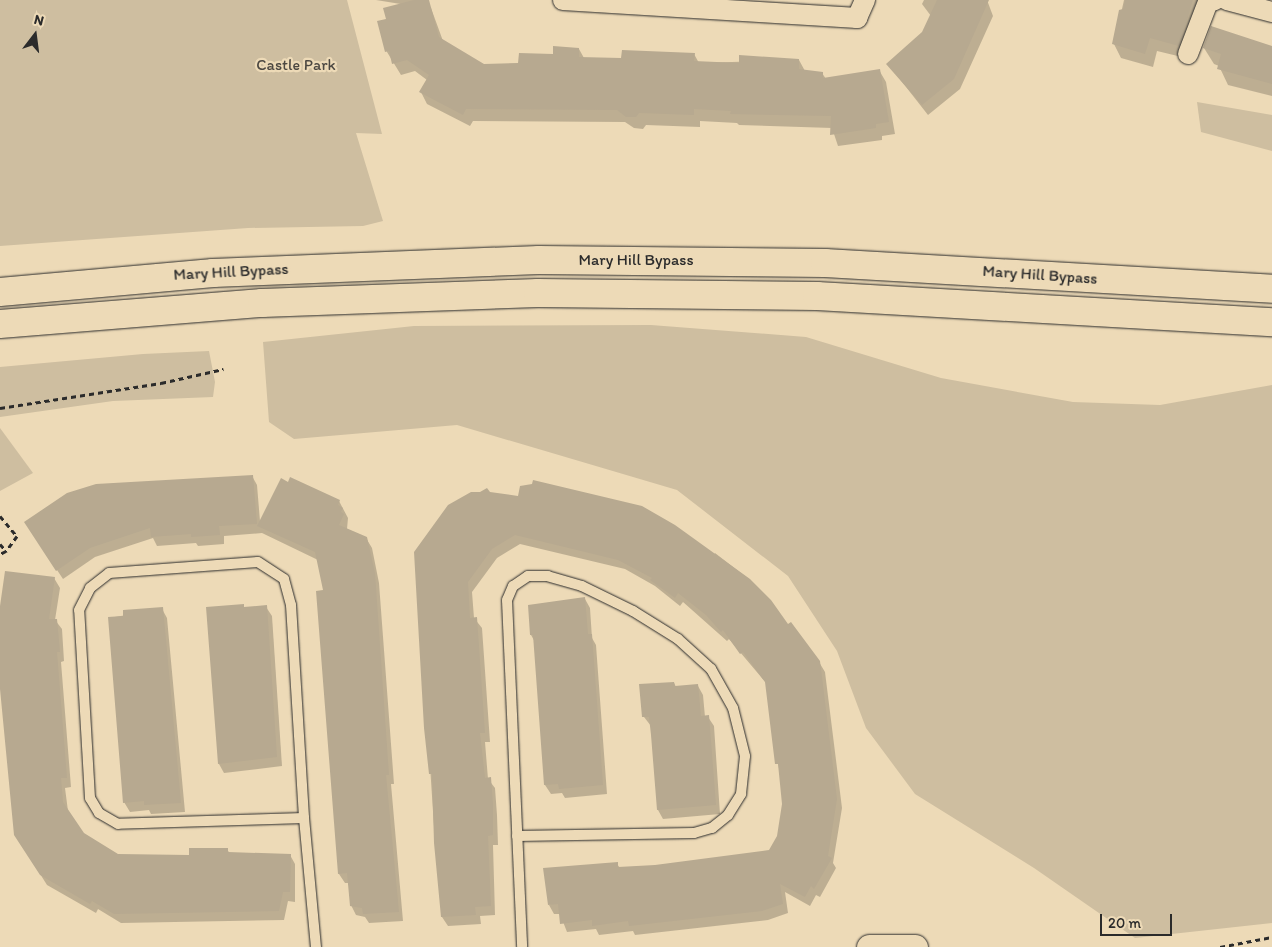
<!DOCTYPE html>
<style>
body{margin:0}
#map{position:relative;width:1272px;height:947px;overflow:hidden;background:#eddab7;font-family:Itim,sans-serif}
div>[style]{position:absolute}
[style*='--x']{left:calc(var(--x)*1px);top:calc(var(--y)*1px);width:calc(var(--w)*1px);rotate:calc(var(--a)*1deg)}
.green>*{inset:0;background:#cebea0}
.shadow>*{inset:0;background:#0003}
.building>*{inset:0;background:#b7a990}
.path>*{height:3px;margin-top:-1.5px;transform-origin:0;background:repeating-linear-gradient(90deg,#2b2b2b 0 5px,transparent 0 9px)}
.roads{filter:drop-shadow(0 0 1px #2b2b2b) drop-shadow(0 0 1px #2b2b2b)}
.service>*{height:10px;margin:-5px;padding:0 5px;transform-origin:5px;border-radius:5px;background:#eddab7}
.minor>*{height:20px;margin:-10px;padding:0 10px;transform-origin:10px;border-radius:10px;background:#eddab7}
.tertiary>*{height:25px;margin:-12.5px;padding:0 12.5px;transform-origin:12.5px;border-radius:12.5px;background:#eddab7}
.trunk>*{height:28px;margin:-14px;padding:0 14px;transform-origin:14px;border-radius:14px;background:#eddab7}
span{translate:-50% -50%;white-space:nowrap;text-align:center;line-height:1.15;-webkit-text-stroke:4.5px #eddab7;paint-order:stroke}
.park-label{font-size:16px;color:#4c4842}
.street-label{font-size:16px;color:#2b2b2b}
.north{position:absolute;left:10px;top:10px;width:50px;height:50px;-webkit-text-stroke:4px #eddab7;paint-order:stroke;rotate:15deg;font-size:14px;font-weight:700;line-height:20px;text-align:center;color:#2b2b2b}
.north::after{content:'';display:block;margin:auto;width:18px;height:22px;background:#2b2b2b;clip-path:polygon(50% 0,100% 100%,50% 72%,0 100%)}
.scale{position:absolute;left:1100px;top:914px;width:72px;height:22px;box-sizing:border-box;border:2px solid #2b2b2b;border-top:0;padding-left:6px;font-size:15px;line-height:18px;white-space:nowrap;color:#2b2b2b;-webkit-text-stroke:4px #eddab7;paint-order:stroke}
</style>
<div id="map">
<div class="green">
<i style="clip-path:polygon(0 0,347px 0,382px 134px,356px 133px,383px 221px,363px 226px,248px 228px,0 246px)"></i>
<i style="clip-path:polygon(1197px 102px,1272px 115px,1272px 151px,1201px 132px)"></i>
<i style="clip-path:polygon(651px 325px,806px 337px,941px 378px,1073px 402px,1160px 405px,1272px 385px,1272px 923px,1135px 938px,1034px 868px,915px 794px,866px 728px,837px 651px,788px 576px,677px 490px,457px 425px,294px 439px,269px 422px,263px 342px,414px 326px)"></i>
<i style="clip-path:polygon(209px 351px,215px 382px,213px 397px,113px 401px,0 417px,0 367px,143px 354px)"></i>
<i style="clip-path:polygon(0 428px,33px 473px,0 491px)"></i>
</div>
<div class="shadow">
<i style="clip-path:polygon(376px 0,426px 0,425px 8px)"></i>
<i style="clip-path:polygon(924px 0,987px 0,993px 16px,960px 89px,928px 115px,888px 64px,923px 33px,931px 16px,922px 4px)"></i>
<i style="clip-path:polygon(1124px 0,1203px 0,1186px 58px,1157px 51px,1153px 67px,1121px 58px,1114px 44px)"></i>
<i style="clip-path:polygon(431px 8px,443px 41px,484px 65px,519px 64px,579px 49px,584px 58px,623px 59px,694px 54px,699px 63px,799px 60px,805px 71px,822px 73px,826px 79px,879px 70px,886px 82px,895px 134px,882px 136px,882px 140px,838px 146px,832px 128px,739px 125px,737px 123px,700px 121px,700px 127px,646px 125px,643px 129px,634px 128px,625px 122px,473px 121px,470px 126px,427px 104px,421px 92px,427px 80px,415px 71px,401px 75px,387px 52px,379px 22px)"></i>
<i style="clip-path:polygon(1272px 47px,1272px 96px,1228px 85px,1219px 66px,1214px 64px,1204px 48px)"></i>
<i style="clip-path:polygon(252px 476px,257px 485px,260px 521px,339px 501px,348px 518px,347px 529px,366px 538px,372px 548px,379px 583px,394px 784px,391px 784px,403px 921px,369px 923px,365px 917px,356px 915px,351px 905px,349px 883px,345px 883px,339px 874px,325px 591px,318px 560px,262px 533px,224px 536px,224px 544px,198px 546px,196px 543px,157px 546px,153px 538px,95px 557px,63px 579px,31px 531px)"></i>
<i style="clip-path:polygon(489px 494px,713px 556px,715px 553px,750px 580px,819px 662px,825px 672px,842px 808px,833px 863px,836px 868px,820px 897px,816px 895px,810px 906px,785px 892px,788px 913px,768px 920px,635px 935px,633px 931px,599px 935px,596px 929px,567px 932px,560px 914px,554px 914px,549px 905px,617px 864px,620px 868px,655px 867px,770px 852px,778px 837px,784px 804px,767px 684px,729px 639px,727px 641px,683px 602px,680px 606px,655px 586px,625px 569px,520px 544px,497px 558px,472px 592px,474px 618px,482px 628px,490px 742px,485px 742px,488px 779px,495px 788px,497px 815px,498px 845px,493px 845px,495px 915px,480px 916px,481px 924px,448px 926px,442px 917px,435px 842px,416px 552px)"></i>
<i style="clip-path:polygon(54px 578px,60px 588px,55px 620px,62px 629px,64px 661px,61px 662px,71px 787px,65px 788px,68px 811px,83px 834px,118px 855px,191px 856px,227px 849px,230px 854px,290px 855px,295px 864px,295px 902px,288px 901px,284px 920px,121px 923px,98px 909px,96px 913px,47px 885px,15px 834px)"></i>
<i style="clip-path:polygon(585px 599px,590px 608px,592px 638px,596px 645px,607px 794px,565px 798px,562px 793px,551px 794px,545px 785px,535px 642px,531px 635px)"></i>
<i style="clip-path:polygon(266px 607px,272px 616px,282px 766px,224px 773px,219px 764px)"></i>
<i style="clip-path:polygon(162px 609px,167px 618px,185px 812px,151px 814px,149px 810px,130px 812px,124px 802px,109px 618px)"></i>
<i style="clip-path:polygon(674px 683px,676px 687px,698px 686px,703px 695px,705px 717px,708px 717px,714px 726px,720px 814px,663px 819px,658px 810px,651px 726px,644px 717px)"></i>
</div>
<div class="building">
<i style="clip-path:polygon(414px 0,429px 0,439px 37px,484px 64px,518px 63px,519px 53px,553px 54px,553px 46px,579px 48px,579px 57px,621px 58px,622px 50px,695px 53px,694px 61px,739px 63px,739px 55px,799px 59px,799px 69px,823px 72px,823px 78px,880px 69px,889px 122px,876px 124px,876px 128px,830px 135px,831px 116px,730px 114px,731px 111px,694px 109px,694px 115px,639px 113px,636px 117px,626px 117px,617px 110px,466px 109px,463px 115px,419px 92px,429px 75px,407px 60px,392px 64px,389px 51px,385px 52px,377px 21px,386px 19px,383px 8px)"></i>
<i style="clip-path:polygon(937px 0,989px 0,954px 79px,922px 105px,886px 64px,922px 32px)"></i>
<i style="clip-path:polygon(1125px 0,1193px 0,1179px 46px,1150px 38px,1145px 54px,1112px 44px,1119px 10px,1123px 9px)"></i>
<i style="clip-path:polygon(1211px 26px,1272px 46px,1272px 84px,1217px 69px,1221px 54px,1203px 48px)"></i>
<i style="clip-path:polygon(253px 475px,257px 524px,219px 526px,220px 535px,191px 537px,191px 534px,151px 537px,150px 528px,90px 548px,56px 571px,24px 522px,67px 493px,96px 484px)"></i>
<i style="clip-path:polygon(290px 477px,340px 500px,338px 505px,343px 508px,341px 512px,344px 514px,339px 525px,367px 537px,375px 573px,389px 775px,386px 775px,399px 912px,363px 914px,362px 908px,350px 906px,347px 873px,338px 874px,316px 591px,323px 590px,315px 552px,257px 526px,281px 478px,288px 482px)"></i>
<i style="clip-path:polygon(533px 480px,642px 506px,675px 525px,750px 579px,771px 600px,788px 624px,791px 622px,820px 661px,837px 799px,828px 856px,832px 858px,814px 889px,811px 886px,805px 897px,780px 884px,783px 904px,762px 911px,629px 926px,628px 921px,592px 926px,592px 920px,560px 924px,558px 904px,548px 905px,543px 868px,618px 862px,618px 867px,655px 865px,769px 850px,777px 836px,782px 804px,778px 764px,775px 764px,765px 682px,743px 652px,740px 654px,723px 630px,721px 632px,706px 615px,678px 593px,675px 598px,650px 580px,652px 578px,618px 560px,515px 535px,492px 549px,468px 582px,470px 618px,477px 617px,485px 733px,480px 733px,485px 778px,491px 777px,493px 805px,493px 835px,488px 836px,491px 906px,475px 907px,476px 915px,441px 917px,434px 843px,432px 774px,429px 774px,424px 728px,414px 552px,448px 505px,471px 492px,480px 492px,487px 488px,490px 492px,518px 496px,520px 486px,532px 484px)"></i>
<i style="clip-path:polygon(5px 571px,55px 577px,49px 619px,57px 619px,60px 652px,57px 652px,67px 778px,61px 778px,63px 802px,84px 833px,118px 854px,189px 855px,189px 848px,228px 848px,228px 852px,291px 854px,290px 892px,283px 892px,279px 911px,114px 914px,92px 901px,90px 904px,40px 875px,14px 835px,0 689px,0 606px)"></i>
<i style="clip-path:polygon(585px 597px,588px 634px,592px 634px,603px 785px,559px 789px,558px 784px,544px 785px,533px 635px,530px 635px,528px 605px)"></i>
<i style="clip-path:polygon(244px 604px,244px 607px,267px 605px,277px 757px,218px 764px,206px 607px)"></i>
<i style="clip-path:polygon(163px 607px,181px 803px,144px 805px,144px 801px,123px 803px,108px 617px,123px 616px,123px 610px)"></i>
<i style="clip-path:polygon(674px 682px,675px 686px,698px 684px,701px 716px,709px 715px,716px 805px,657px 810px,651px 735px,649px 717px,642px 717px,639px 684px)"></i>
</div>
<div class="path">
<i style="--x:0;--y:408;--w:163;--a:-8.8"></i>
<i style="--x:161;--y:383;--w:64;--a:-12.7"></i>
<i style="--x:0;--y:516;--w:26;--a:50"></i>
<i style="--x:17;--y:536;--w:19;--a:126"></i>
<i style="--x:0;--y:544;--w:9;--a:49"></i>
<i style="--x:6;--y:551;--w:7;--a:153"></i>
<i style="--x:1220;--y:947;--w:53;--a:-10.9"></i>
</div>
<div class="roads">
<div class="service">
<i style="--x:304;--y:818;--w:186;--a:178.2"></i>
<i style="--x:118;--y:824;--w:22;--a:-150"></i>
<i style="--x:99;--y:813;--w:17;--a:-121"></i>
<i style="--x:90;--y:798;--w:188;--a:-93.3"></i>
<i style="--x:79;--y:610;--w:25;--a:-63"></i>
<i style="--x:90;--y:588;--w:24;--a:-38"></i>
<i style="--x:109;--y:573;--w:149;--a:-4.2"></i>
<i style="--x:258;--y:562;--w:31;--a:33"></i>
<i style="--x:284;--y:579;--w:27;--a:75"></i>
<i style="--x:291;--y:605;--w:213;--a:86.5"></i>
<i style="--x:304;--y:818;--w:130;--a:84.7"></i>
<i style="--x:517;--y:836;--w:177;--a:-1"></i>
<i style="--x:694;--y:833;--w:19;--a:-16"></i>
<i style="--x:712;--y:828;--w:21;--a:-39"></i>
<i style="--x:728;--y:815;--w:25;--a:-58"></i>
<i style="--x:741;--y:794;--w:38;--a:-84"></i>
<i style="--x:745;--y:756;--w:49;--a:-104"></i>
<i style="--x:733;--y:708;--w:45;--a:-119.4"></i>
<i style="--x:711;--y:669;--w:45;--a:-137.7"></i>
<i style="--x:678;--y:639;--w:53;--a:-148.1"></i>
<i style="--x:633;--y:611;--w:57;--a:-153.9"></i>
<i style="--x:582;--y:586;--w:35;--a:-164"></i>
<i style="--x:548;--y:576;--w:20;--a:180"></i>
<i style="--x:528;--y:576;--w:18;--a:146"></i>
<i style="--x:513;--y:586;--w:15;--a:113"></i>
<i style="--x:507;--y:600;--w:347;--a:87.5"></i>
</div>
<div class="minor">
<i style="--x:563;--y:0;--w:295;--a:3.5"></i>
<i style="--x:857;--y:18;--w:20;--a:-66"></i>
<i style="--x:1227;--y:0;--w:47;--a:14.9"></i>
<i style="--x:1188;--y:54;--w:56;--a:-69"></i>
<i style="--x:1208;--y:2;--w:7;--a:-16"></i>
</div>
<div class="tertiary">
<i style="--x:869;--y:947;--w:46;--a:0"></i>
</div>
<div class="trunk">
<i style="--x:0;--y:292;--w:214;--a:-5.1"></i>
<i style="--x:213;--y:273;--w:326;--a:-2.3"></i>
<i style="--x:539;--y:260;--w:286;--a:0.6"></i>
<i style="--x:825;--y:263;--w:448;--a:3.3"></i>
<i style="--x:0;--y:324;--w:263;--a:-4.6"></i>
<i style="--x:262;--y:303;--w:276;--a:-2.1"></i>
<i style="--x:538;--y:293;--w:279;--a:0.6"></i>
<i style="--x:817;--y:296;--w:456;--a:3.3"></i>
</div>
</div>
<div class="park-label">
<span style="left:296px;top:65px">Castle Park</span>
</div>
<div class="street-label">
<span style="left:636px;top:260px">Mary Hill Bypass</span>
<span style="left:231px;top:272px;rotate:-3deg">Mary Hill Bypass</span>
<span style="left:1040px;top:275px;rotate:4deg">Mary Hill Bypass</span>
</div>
<div class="north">N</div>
<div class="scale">20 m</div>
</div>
